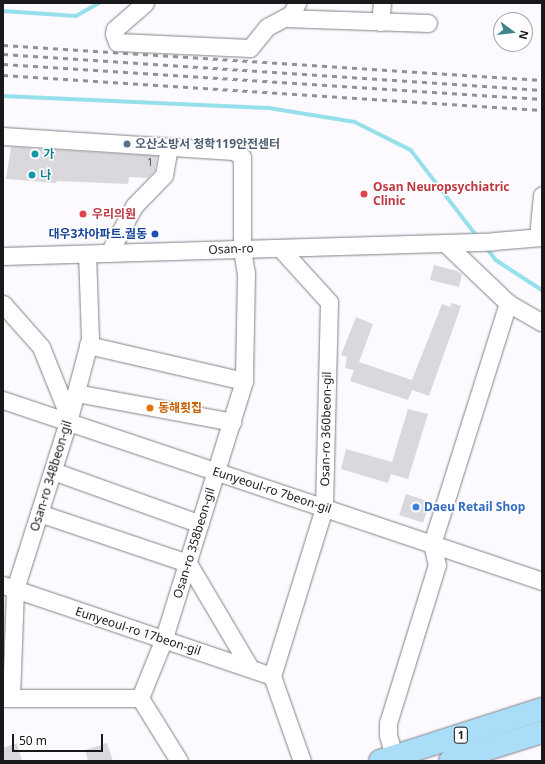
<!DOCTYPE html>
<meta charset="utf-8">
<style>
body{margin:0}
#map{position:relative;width:545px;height:764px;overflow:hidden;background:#fcf9ff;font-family:"Noto Sans","Noto Sans KR",sans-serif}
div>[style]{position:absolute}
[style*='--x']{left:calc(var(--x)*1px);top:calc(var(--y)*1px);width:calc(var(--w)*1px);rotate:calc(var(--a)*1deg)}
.stream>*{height:3.5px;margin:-1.75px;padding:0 1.75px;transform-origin:1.75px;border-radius:1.75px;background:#96e0eb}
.building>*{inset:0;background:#dad7dd;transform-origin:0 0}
.roads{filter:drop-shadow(0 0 1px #838186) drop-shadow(0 0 1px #838186)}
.minor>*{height:17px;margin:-8.5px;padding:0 8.5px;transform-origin:8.5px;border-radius:8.5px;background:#fff}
.major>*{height:22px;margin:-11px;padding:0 11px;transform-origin:11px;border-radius:11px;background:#aaddf8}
.rail>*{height:3px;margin-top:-1.5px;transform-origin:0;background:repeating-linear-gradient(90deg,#949196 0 5px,transparent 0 10px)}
.dots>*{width:11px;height:11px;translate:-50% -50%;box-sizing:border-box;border:2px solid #fff;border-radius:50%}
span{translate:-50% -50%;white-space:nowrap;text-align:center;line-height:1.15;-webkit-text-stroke:3px #fff;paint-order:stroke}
.number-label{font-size:10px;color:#49484b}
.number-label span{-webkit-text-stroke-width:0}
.shield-label span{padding:1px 3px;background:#fff;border:1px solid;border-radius:3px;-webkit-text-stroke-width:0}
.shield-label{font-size:11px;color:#19181a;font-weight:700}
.service-label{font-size:12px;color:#4e5e75;font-weight:700}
.left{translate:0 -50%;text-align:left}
.culture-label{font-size:12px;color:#0d838f;font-weight:700}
.health-label{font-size:12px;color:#be3a42;font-weight:700}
.transit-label{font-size:12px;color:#164399;font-weight:700}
.right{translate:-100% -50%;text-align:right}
.street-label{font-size:12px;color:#19181a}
.food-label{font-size:12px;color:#c56008;font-weight:700}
.shop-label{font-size:12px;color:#366cbe;font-weight:700}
.frame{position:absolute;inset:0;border:4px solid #19181a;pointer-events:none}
.north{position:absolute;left:493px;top:12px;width:40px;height:40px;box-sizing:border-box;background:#fff;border:1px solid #a3a3a3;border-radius:50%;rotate:105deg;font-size:11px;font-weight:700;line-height:16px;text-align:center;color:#19181a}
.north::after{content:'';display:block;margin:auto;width:14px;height:18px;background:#3d848c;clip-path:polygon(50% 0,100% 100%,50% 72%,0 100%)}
.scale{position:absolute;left:12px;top:734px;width:91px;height:18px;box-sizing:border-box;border:2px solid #19181a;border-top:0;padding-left:5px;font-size:12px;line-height:14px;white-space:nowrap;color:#19181a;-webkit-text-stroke:3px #fff;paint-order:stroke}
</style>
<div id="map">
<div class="stream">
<i style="--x:3;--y:11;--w:73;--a:3.9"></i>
<i style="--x:76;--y:16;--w:26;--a:-29"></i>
<i style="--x:3;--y:96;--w:266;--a:2.6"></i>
<i style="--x:269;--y:108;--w:87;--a:9.2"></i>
<i style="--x:355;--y:122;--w:63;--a:26.6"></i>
<i style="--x:411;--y:150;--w:108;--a:52.5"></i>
<i style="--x:486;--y:247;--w:16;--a:52"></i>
<i style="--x:496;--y:260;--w:55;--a:33.1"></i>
</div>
<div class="building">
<i style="clip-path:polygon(11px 147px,76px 151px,157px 156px,155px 170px,148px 178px,129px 177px,128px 184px,57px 181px,56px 183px,6px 179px)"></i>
<i style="clip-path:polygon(434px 265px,457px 271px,462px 275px,459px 287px,430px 280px)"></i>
<i style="clip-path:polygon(452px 303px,461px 306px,429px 396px,412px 390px,408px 400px,350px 381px,354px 370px,345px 368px,347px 357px,341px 355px,356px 317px,373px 324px,359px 362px,412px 380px,442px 304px,450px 307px)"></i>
<i style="clip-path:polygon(408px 409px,428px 414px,408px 479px,391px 474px,388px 483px,341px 469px,346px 449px,392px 462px)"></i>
<i style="left:406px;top:494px;width:25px;height:22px;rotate:18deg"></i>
<i style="clip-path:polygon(17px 743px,22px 761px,3px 761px,3px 748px)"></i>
<i style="clip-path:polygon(107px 743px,113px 761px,88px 761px,85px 750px)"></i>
</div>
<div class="roads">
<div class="minor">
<i style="--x:145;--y:3;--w:40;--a:139"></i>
<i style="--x:115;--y:29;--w:5;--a:101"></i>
<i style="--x:114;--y:34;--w:9;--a:69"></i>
<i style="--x:117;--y:42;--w:133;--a:2.6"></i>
<i style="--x:250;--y:48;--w:27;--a:-51"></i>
<i style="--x:267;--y:27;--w:27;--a:-28"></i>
<i style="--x:291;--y:14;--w:13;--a:-61"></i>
<i style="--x:284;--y:18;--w:144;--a:2"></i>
<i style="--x:380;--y:22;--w:19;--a:-84"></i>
<i style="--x:3;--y:136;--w:231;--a:3.7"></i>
<i style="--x:234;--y:151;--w:10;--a:37"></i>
<i style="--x:242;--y:157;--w:92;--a:90"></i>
<i style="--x:242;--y:249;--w:24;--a:81"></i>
<i style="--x:246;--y:273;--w:108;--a:91.1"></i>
<i style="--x:244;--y:381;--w:272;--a:107.3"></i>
<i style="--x:163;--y:641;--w:61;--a:112"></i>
<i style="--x:140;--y:698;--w:137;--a:180"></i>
<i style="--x:538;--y:237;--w:42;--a:-84.6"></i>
<i style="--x:445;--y:243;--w:87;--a:43.6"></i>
<i style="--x:508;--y:303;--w:39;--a:30"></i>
<i style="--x:280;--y:248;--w:73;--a:47.8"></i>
<i style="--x:329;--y:302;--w:206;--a:91.4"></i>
<i style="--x:324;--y:508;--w:176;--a:107.2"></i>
<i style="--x:272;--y:676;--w:90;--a:70.6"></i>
<i style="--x:109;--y:253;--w:53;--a:-62"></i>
<i style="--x:134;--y:206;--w:43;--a:-45.9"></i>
<i style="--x:164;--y:175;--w:28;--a:-80"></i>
<i style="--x:3;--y:256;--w:491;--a:-1.7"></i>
<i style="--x:494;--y:241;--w:48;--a:-4.8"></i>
<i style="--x:3;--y:304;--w:57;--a:48.5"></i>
<i style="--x:41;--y:347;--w:75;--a:68.2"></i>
<i style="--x:88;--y:345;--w:160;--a:13"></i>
<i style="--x:76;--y:393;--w:159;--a:10.5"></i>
<i style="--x:3;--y:400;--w:569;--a:18.56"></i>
<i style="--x:53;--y:471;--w:156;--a:19.8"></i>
<i style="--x:39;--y:513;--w:157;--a:18.6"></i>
<i style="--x:188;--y:563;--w:122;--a:59.4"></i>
<i style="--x:3;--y:585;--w:284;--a:18.7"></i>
<i style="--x:11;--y:698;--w:109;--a:-87.9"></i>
<i style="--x:15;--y:589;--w:175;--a:-72.4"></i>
<i style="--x:68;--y:422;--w:86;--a:-75.2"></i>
<i style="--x:90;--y:339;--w:85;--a:-92"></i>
<i style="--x:140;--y:698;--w:74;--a:58.2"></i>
<i style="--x:394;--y:756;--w:22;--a:-106"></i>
<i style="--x:388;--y:735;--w:12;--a:-90"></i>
<i style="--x:388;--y:723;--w:165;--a:-72.8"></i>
<i style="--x:437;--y:565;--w:22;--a:-103"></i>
<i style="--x:432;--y:544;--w:253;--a:-72.5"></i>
</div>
<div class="major">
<i style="--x:380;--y:761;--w:170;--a:-17.8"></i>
<i style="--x:450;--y:761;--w:96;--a:-17.5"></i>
</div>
</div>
<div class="rail">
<i style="--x:3;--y:45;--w:540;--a:3.72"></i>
<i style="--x:3;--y:54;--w:540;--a:3.82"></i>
<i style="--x:3;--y:64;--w:540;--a:3.72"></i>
<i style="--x:3;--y:75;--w:540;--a:3.72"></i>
</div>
<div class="dots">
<i style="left:127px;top:144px;background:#5c6f8a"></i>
<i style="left:35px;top:154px;background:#0f9aa8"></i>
<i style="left:32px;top:175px;background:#0f9aa8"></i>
<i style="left:364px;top:194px;background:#e0444e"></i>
<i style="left:83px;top:214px;background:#e0444e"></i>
<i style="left:155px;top:234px;background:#1a4fb4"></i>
<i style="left:150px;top:408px;background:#e8710a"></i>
<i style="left:416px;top:507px;background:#3f7fe0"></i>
</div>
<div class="number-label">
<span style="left:150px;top:163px">1</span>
</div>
<div class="shield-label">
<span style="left:461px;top:735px">1</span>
</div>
<div class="service-label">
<span class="left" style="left:135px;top:144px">오산소방서 청학119안전센터</span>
</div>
<div class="culture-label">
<span class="left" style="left:43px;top:154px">가</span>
<span class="left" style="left:40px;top:175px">나</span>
</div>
<div class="health-label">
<span class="left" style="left:373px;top:194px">Osan Neuropsychiatric<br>Clinic</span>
<span class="left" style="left:92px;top:214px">우리의원</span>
</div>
<div class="transit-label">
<span class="right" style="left:147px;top:234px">대우3차아파트.궐동</span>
</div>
<div class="street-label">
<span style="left:231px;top:249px;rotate:-2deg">Osan-ro</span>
<span style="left:326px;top:429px;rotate:-89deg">Osan-ro 360beon-gil</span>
<span style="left:51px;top:476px;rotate:-73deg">Osan-ro 348beon-gil</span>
<span style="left:272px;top:490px;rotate:18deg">Eunyeoul-ro 7beon-gil</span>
<span style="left:194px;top:543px;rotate:-73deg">Osan-ro 358beon-gil</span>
<span style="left:138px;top:631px;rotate:18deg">Eunyeoul-ro 17beon-gil</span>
</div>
<div class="food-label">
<span class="left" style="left:158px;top:408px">동해횟집</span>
</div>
<div class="shop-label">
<span class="left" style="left:424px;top:507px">Daeu Retail Shop</span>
</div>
<div class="frame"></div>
<div class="north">N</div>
<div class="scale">50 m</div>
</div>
